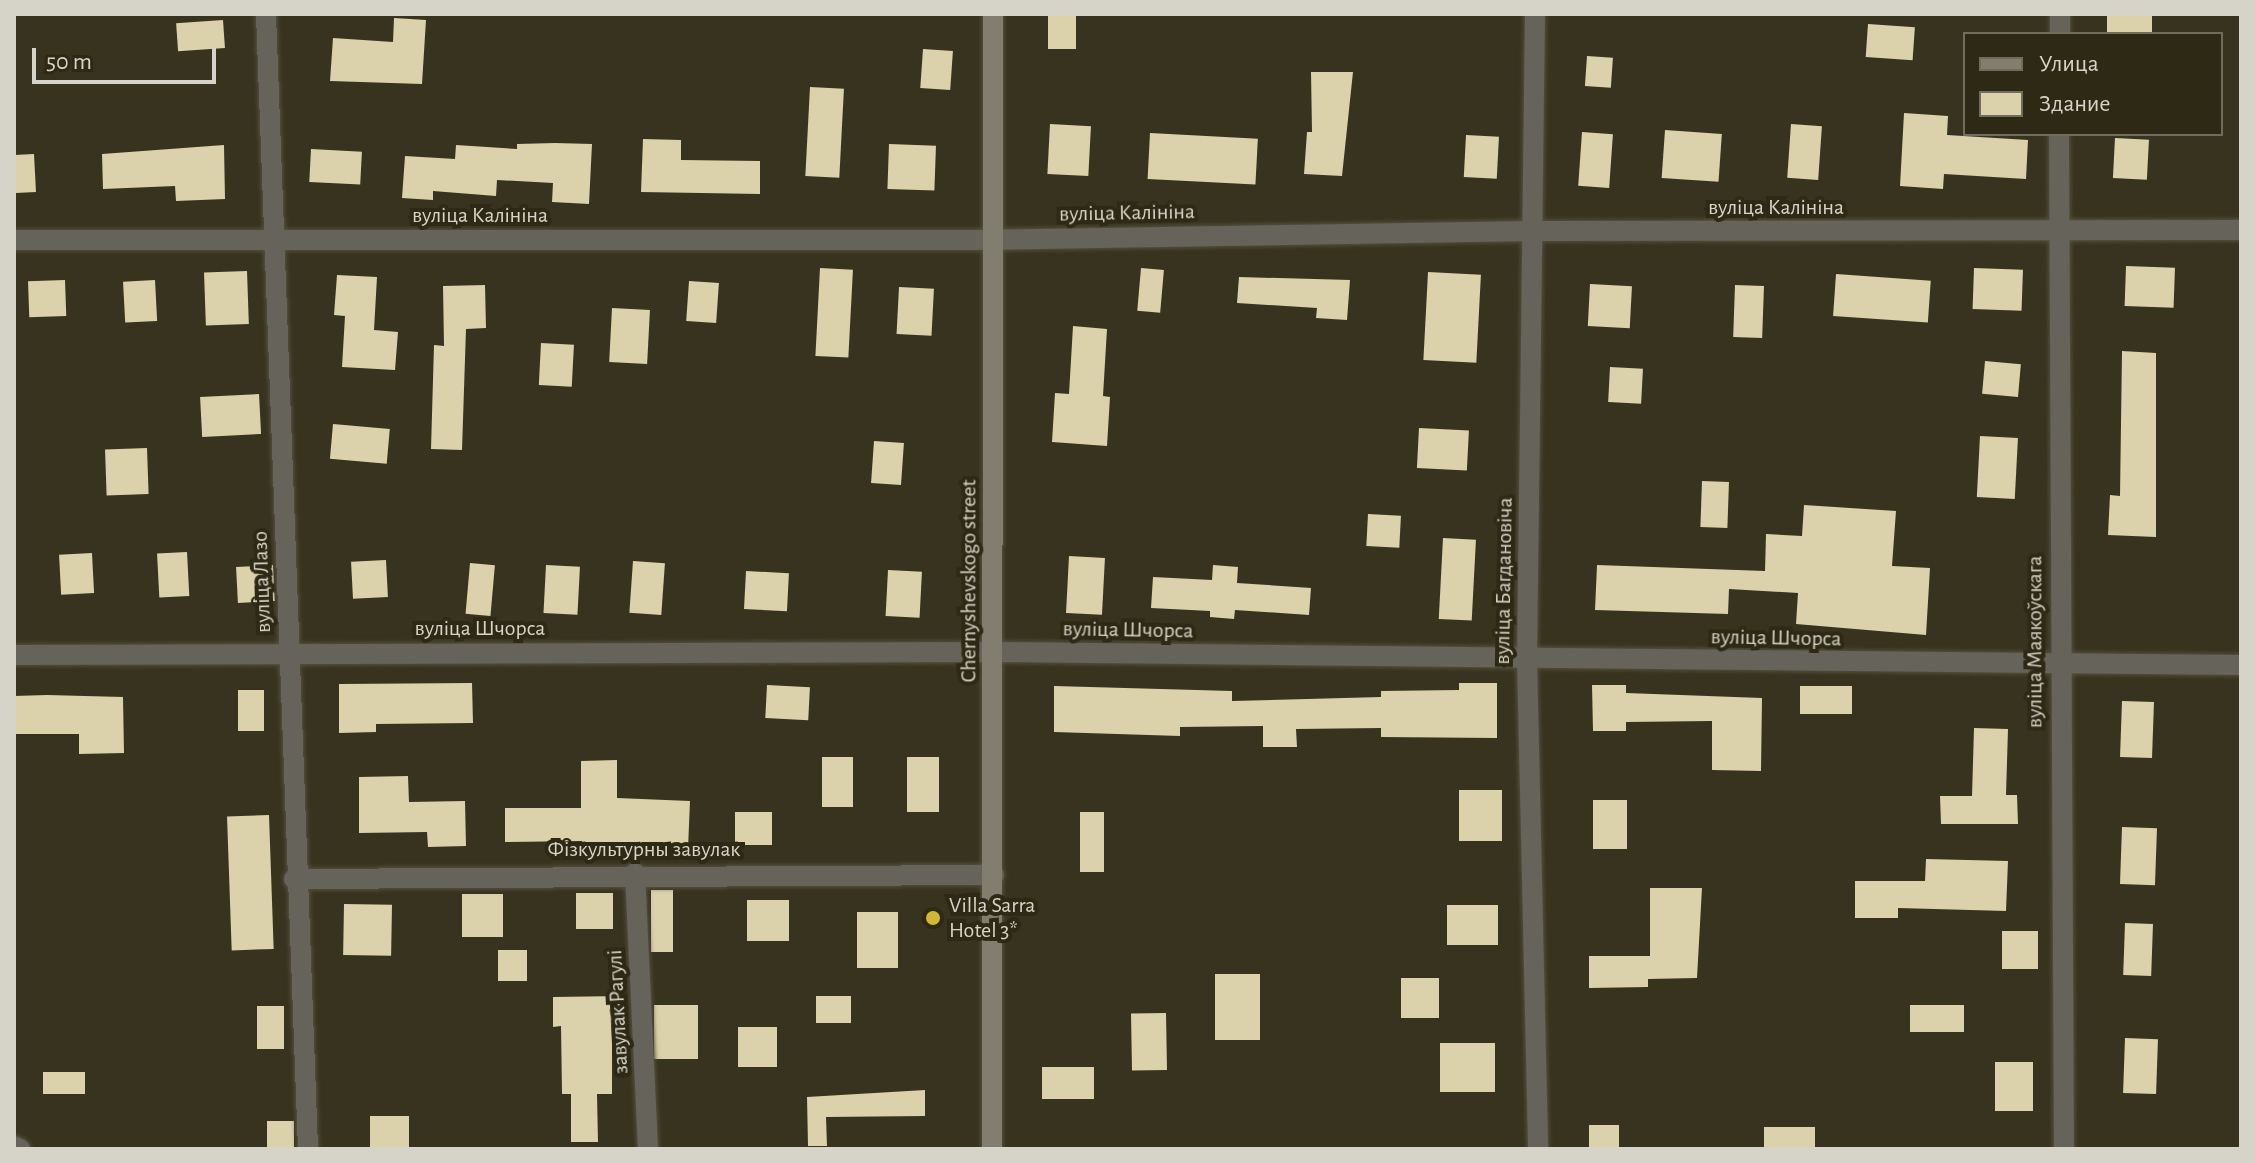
<!DOCTYPE html>
<meta charset="utf-8">
<style>
body{margin:0}
#map{position:relative;width:2255px;height:1163px;overflow:hidden;background:#37331f;font-family:"Alegreya Sans",sans-serif}
div>[style]{position:absolute}
[style*='--x']{left:calc(var(--x)*1px);top:calc(var(--y)*1px);width:calc(var(--w)*1px);rotate:calc(var(--a)*1deg)}
.building>*{inset:0;background:#dbd2ab;transform-origin:0 0}
.roads{filter:drop-shadow(0 0 2px #54503d) drop-shadow(0 0 2px #54503d)}
.minor>*{height:20px;margin:-10px;padding:0 10px;transform-origin:10px;border-radius:10px;background:#65635a}
.tertiary>*{height:20px;margin:-10px;padding:0 10px;transform-origin:10px;border-radius:10px;background:#65635a}
.secondary>*{height:20px;margin:-10px;padding:0 10px;transform-origin:10px;border-radius:10px;background:#817e6f}
.dots>*{width:22px;height:22px;translate:-50% -50%;box-sizing:border-box;border:4px solid #2d2915;border-radius:50%}
span{translate:-50% -50%;white-space:nowrap;text-align:center;line-height:1.15;-webkit-text-stroke:8px #2d2915;paint-order:stroke}
.street-label{font-size:22px;color:#d6d4c8}
.poi-label{font-size:22px;color:#d6d4c8}
.left{translate:0 -50%;text-align:left}
.frame{position:absolute;inset:0;border:16px solid #d6d4c8;pointer-events:none}
.legend{position:absolute;left:1963px;top:32px;width:260px;height:104px;box-sizing:border-box;background:#2d2915;border:2px solid #716d5d;margin:0;padding:10px 14px;list-style:none;font-size:24px;color:#d6d4c8}
.legend li{display:flex;align-items:center;gap:16px;height:40px}
.legend b{width:40px;border:2px solid #716d5d}
.scale{position:absolute;left:32px;top:48px;width:184px;height:36px;box-sizing:border-box;border:4px solid #d6d4c8;border-top:0;padding-left:10px;font-size:24px;line-height:28px;white-space:nowrap;color:#d6d4c8;-webkit-text-stroke:6px #2d2915;paint-order:stroke}
</style>
<div id="map">
<div class="building">
<i style="left:1048px;top:14px;width:28px;height:35px"></i>
<i style="left:2107px;top:14px;width:45px;height:20px"></i>
<i style="clip-path:polygon(394px 18px,426px 20px,422px 84px,330px 81px,333px 38px,393px 42px)"></i>
<i style="left:223px;top:20px;width:28px;height:47px;rotate:86deg"></i>
<i style="left:1868px;top:24px;width:47px;height:33px;rotate:4deg"></i>
<i style="left:923px;top:49px;width:30px;height:39px;rotate:4deg"></i>
<i style="left:1587px;top:56px;width:26px;height:30px;rotate:4deg"></i>
<i style="clip-path:polygon(1311px 72px,1353px 72px,1342px 176px,1304px 174px,1307px 132px,1312px 132px)"></i>
<i style="left:810px;top:87px;width:34px;height:89px;rotate:3deg"></i>
<i style="clip-path:polygon(1904px 113px,1948px 116px,1947px 135px,2028px 140px,2026px 179px,1944px 174px,1943px 189px,1900px 186px)"></i>
<i style="left:1050px;top:124px;width:41px;height:50px;rotate:3deg"></i>
<i style="left:1791px;top:124px;width:31px;height:54px;rotate:4deg"></i>
<i style="left:1665px;top:130px;width:57px;height:48px;rotate:4deg"></i>
<i style="left:1582px;top:132px;width:31px;height:54px;rotate:4deg"></i>
<i style="left:1150px;top:133px;width:108px;height:46px;rotate:3deg"></i>
<i style="left:1466px;top:135px;width:33px;height:42px;rotate:3deg"></i>
<i style="left:2115px;top:138px;width:34px;height:40px;rotate:3deg"></i>
<i style="clip-path:polygon(643px 139px,681px 140px,681px 160px,760px 161px,760px 194px,641px 192px)"></i>
<i style="clip-path:polygon(555px 143px,592px 144px,589px 204px,552px 202px,553px 183px,497px 180px,496px 196px,433px 191px,433px 200px,402px 198px,405px 156px,455px 159px,456px 145px,517px 149px,517px 144px)"></i>
<i style="left:889px;top:144px;width:47px;height:45px;rotate:2deg"></i>
<i style="clip-path:polygon(224px 145px,225px 199px,176px 201px,175px 186px,103px 189px,102px 154px)"></i>
<i style="left:311px;top:149px;width:51px;height:33px;rotate:3deg"></i>
<i style="left:34px;top:154px;width:38px;height:20px;rotate:87deg"></i>
<i style="left:2126px;top:266px;width:49px;height:40px;rotate:2deg"></i>
<i style="left:820px;top:268px;width:33px;height:88px;rotate:3deg"></i>
<i style="left:1141px;top:268px;width:23px;height:43px;rotate:5deg"></i>
<i style="left:1974px;top:268px;width:49px;height:41px;rotate:2deg"></i>
<i style="left:247px;top:271px;width:53px;height:43px;rotate:88deg"></i>
<i style="left:1428px;top:272px;width:53px;height:88px;rotate:3deg"></i>
<i style="left:1836px;top:274px;width:95px;height:42px;rotate:4deg"></i>
<i style="clip-path:polygon(337px 275px,377px 277px,374px 330px,398px 332px,395px 370px,342px 367px,345px 316px,334px 315px)"></i>
<i style="clip-path:polygon(1239px 277px,1350px 280px,1347px 320px,1316px 318px,1317px 308px,1237px 303px)"></i>
<i style="left:65px;top:280px;width:36px;height:37px;rotate:88deg"></i>
<i style="left:155px;top:280px;width:41px;height:32px;rotate:87deg"></i>
<i style="left:689px;top:281px;width:30px;height:40px;rotate:4deg"></i>
<i style="left:1590px;top:284px;width:42px;height:42px;rotate:3deg"></i>
<i style="clip-path:polygon(485px 285px,486px 328px,466px 329px,462px 450px,431px 449px,434px 345px,444px 346px,443px 286px)"></i>
<i style="left:1735px;top:285px;width:29px;height:52px;rotate:2deg"></i>
<i style="left:899px;top:287px;width:35px;height:47px;rotate:3deg"></i>
<i style="left:612px;top:308px;width:38px;height:54px;rotate:3deg"></i>
<i style="clip-path:polygon(1073px 326px,1107px 329px,1103px 396px,1110px 397px,1107px 446px,1052px 442px,1055px 393px,1069px 394px)"></i>
<i style="left:541px;top:343px;width:33px;height:42px;rotate:3deg"></i>
<i style="clip-path:polygon(2122px 351px,2156px 353px,2156px 537px,2108px 535px,2110px 495px,2120px 496px)"></i>
<i style="left:1985px;top:361px;width:36px;height:33px;rotate:5deg"></i>
<i style="left:1610px;top:367px;width:33px;height:35px;rotate:3deg"></i>
<i style="left:259px;top:394px;width:40px;height:59px;rotate:87deg"></i>
<i style="left:333px;top:424px;width:57px;height:35px;rotate:5deg"></i>
<i style="left:1419px;top:428px;width:50px;height:40px;rotate:3deg"></i>
<i style="left:1980px;top:436px;width:38px;height:61px;rotate:3deg"></i>
<i style="left:874px;top:441px;width:30px;height:42px;rotate:4deg"></i>
<i style="left:147px;top:448px;width:46px;height:42px;rotate:88deg"></i>
<i style="left:1702px;top:481px;width:27px;height:46px;rotate:2deg"></i>
<i style="clip-path:polygon(1804px 505px,1896px 511px,1892px 566px,1930px 568px,1926px 635px,1796px 624px,1798px 593px,1729px 589px,1728px 614px,1595px 610px,1597px 565px,1765px 571px,1766px 534px,1802px 536px)"></i>
<i style="left:1368px;top:514px;width:33px;height:32px;rotate:3deg"></i>
<i style="left:1443px;top:538px;width:33px;height:81px;rotate:3deg"></i>
<i style="left:187px;top:552px;width:44px;height:30px;rotate:87deg"></i>
<i style="left:92px;top:553px;width:40px;height:33px;rotate:87deg"></i>
<i style="left:1069px;top:556px;width:36px;height:57px;rotate:3deg"></i>
<i style="left:386px;top:560px;width:37px;height:35px;rotate:87deg"></i>
<i style="left:633px;top:561px;width:32px;height:52px;rotate:4deg"></i>
<i style="left:470px;top:563px;width:25px;height:51px;rotate:5deg"></i>
<i style="left:273px;top:565px;width:36px;height:37px;rotate:87deg"></i>
<i style="left:546px;top:565px;width:34px;height:48px;rotate:3deg"></i>
<i style="clip-path:polygon(1213px 565px,1238px 567px,1237px 583px,1311px 588px,1309px 615px,1235px 610px,1234px 619px,1210px 617px,1210px 611px,1151px 608px,1153px 577px,1212px 580px)"></i>
<i style="left:888px;top:570px;width:34px;height:46px;rotate:3deg"></i>
<i style="left:746px;top:571px;width:43px;height:38px;rotate:3deg"></i>
<i style="clip-path:polygon(472px 683px,473px 723px,376px 724px,376px 732px,339px 733px,339px 684px)"></i>
<i style="clip-path:polygon(1459px 683px,1497px 683px,1497px 738px,1381px 737px,1381px 728px,1296px 729px,1297px 747px,1263px 747px,1263px 726px,1180px 727px,1180px 736px,1054px 732px,1054px 686px,1232px 691px,1232px 701px,1381px 697px,1381px 691px,1459px 690px)"></i>
<i style="left:767px;top:685px;width:43px;height:33px;rotate:3deg"></i>
<i style="clip-path:polygon(1592px 685px,1626px 685px,1626px 693px,1762px 698px,1761px 771px,1712px 770px,1712px 721px,1626px 722px,1626px 731px,1593px 731px)"></i>
<i style="left:1852px;top:686px;width:28px;height:52px;rotate:90deg"></i>
<i style="left:238px;top:690px;width:26px;height:41px"></i>
<i style="clip-path:polygon(47px 695px,123px 697px,124px 753px,79px 754px,79px 734px,14px 734px,14px 696px)"></i>
<i style="left:2122px;top:701px;width:32px;height:56px;rotate:2deg"></i>
<i style="clip-path:polygon(1974px 728px,2008px 729px,2006px 795px,2017px 795px,2018px 824px,1941px 824px,1940px 796px,1972px 796px)"></i>
<i style="left:822px;top:757px;width:31px;height:50px"></i>
<i style="left:939px;top:757px;width:55px;height:32px;rotate:90deg"></i>
<i style="clip-path:polygon(617px 760px,617px 798px,690px 801px,688px 849px,617px 846px,618px 852px,582px 852px,582px 841px,505px 842px,505px 808px,581px 808px,581px 761px)"></i>
<i style="clip-path:polygon(408px 776px,409px 802px,465px 801px,466px 846px,428px 847px,427px 832px,359px 833px,359px 777px)"></i>
<i style="left:1459px;top:790px;width:43px;height:51px"></i>
<i style="left:1593px;top:800px;width:34px;height:49px"></i>
<i style="left:735px;top:812px;width:37px;height:33px"></i>
<i style="left:1080px;top:812px;width:24px;height:60px"></i>
<i style="left:269px;top:815px;width:134px;height:42px;rotate:88deg"></i>
<i style="left:2122px;top:827px;width:35px;height:57px;rotate:2deg"></i>
<i style="clip-path:polygon(1926px 859px,2008px 861px,2006px 911px,1898px 908px,1898px 918px,1855px 918px,1855px 881px,1925px 881px)"></i>
<i style="clip-path:polygon(1650px 888px,1702px 888px,1697px 978px,1648px 979px,1648px 987px,1589px 988px,1589px 956px,1650px 956px)"></i>
<i style="left:651px;top:890px;width:22px;height:62px"></i>
<i style="left:613px;top:893px;width:36px;height:37px;rotate:90deg"></i>
<i style="left:462px;top:894px;width:41px;height:43px"></i>
<i style="left:747px;top:900px;width:42px;height:41px"></i>
<i style="left:344px;top:904px;width:48px;height:51px;rotate:1deg"></i>
<i style="left:1498px;top:905px;width:40px;height:51px;rotate:90deg"></i>
<i style="left:857px;top:912px;width:41px;height:56px"></i>
<i style="left:2125px;top:923px;width:28px;height:52px;rotate:2deg"></i>
<i style="left:2002px;top:931px;width:36px;height:38px"></i>
<i style="left:498px;top:950px;width:29px;height:31px"></i>
<i style="left:1215px;top:974px;width:45px;height:66px"></i>
<i style="left:1401px;top:978px;width:38px;height:40px"></i>
<i style="clip-path:polygon(622px 996px,629px 1026px,612px 1026px,612px 1094px,597px 1094px,598px 1142px,571px 1142px,571px 1094px,562px 1094px,561px 1026px,553px 1027px,553px 997px)"></i>
<i style="left:816px;top:996px;width:35px;height:27px"></i>
<i style="left:654px;top:1005px;width:44px;height:54px"></i>
<i style="left:1910px;top:1005px;width:54px;height:27px"></i>
<i style="left:257px;top:1006px;width:27px;height:43px"></i>
<i style="left:1166px;top:1013px;width:57px;height:35px;rotate:89deg"></i>
<i style="left:738px;top:1027px;width:39px;height:40px"></i>
<i style="left:2125px;top:1038px;width:33px;height:55px;rotate:2deg"></i>
<i style="left:1440px;top:1043px;width:55px;height:49px"></i>
<i style="left:1995px;top:1062px;width:38px;height:49px"></i>
<i style="left:1094px;top:1067px;width:32px;height:52px;rotate:90deg"></i>
<i style="left:43px;top:1072px;width:42px;height:22px"></i>
<i style="clip-path:polygon(925px 1090px,925px 1116px,826px 1117px,827px 1146px,808px 1146px,807px 1097px)"></i>
<i style="left:370px;top:1116px;width:39px;height:33px"></i>
<i style="left:267px;top:1121px;width:27px;height:28px"></i>
<i style="left:1589px;top:1125px;width:30px;height:24px"></i>
<i style="left:1764px;top:1127px;width:51px;height:22px"></i>
</div>
<div class="roads">
<div class="minor">
<i style="--x:266;--y:14;--w:1136;--a:87.88"></i>
<i style="--x:1535;--y:14;--w:645;--a:90.71"></i>
<i style="--x:1527;--y:659;--w:490;--a:88.7"></i>
<i style="--x:2060;--y:34;--w:20;--a:-90"></i>
<i style="--x:2059;--y:134;--w:1015;--a:89.72"></i>
<i style="--x:14;--y:240;--w:960;--a:0"></i>
<i style="--x:974;--y:240;--w:558;--a:-0.92"></i>
<i style="--x:1532;--y:231;--w:709;--a:-0.08"></i>
<i style="--x:14;--y:655;--w:979;--a:-0.18"></i>
<i style="--x:993;--y:652;--w:1248;--a:0.6"></i>
<i style="--x:635;--y:873;--w:276;--a:87.3"></i>
<i style="--x:294;--y:879;--w:700;--a:-0.33"></i>
</div>
<div class="tertiary">
<i style="--x:14;--y:1146;--w:7;--a:27"></i>
</div>
<div class="secondary">
<i style="--x:992;--y:1149;--w:1135;--a:-89.95"></i>
</div>
</div>
<div class="dots">
<i style="left:933px;top:918px;background:#d2b736"></i>
</div>
<div class="street-label">
<span style="left:1776px;top:208px">вуліца Калініна</span>
<span style="left:1127px;top:213px;rotate:-1deg">вуліца Калініна</span>
<span style="left:480px;top:216px">вуліца Калініна</span>
<span style="left:969px;top:581px;rotate:-90deg">Chernyshevskogo street</span>
<span style="left:1504px;top:581px;rotate:-89deg">вуліца Багдановіча</span>
<span style="left:262px;top:582px;rotate:-92deg">вуліца Лазо</span>
<span style="left:480px;top:629px">вуліца Шчорса</span>
<span style="left:1128px;top:630px;rotate:1deg">вуліца Шчорса</span>
<span style="left:1776px;top:638px;rotate:1deg">вуліца Шчорса</span>
<span style="left:2035px;top:642px;rotate:-90deg">вуліца Маякоўскага</span>
<span style="left:644px;top:850px">Фізкультурны завулак</span>
<span style="left:618px;top:1012px;rotate:-93deg">завулак Рагулі</span>
</div>
<div class="poi-label">
<span class="left" style="left:949px;top:918px">Villa Sarra<br>Hotel 3*</span>
</div>
<div class="frame"></div>
<ul class="legend">
<li><b style="height:10px;background:#817e6f"></b>Улица</li>
<li><b style="height:22px;background:#dbd2ab"></b>Здание</li>
</ul>
<div class="scale">50 m</div>
</div>
